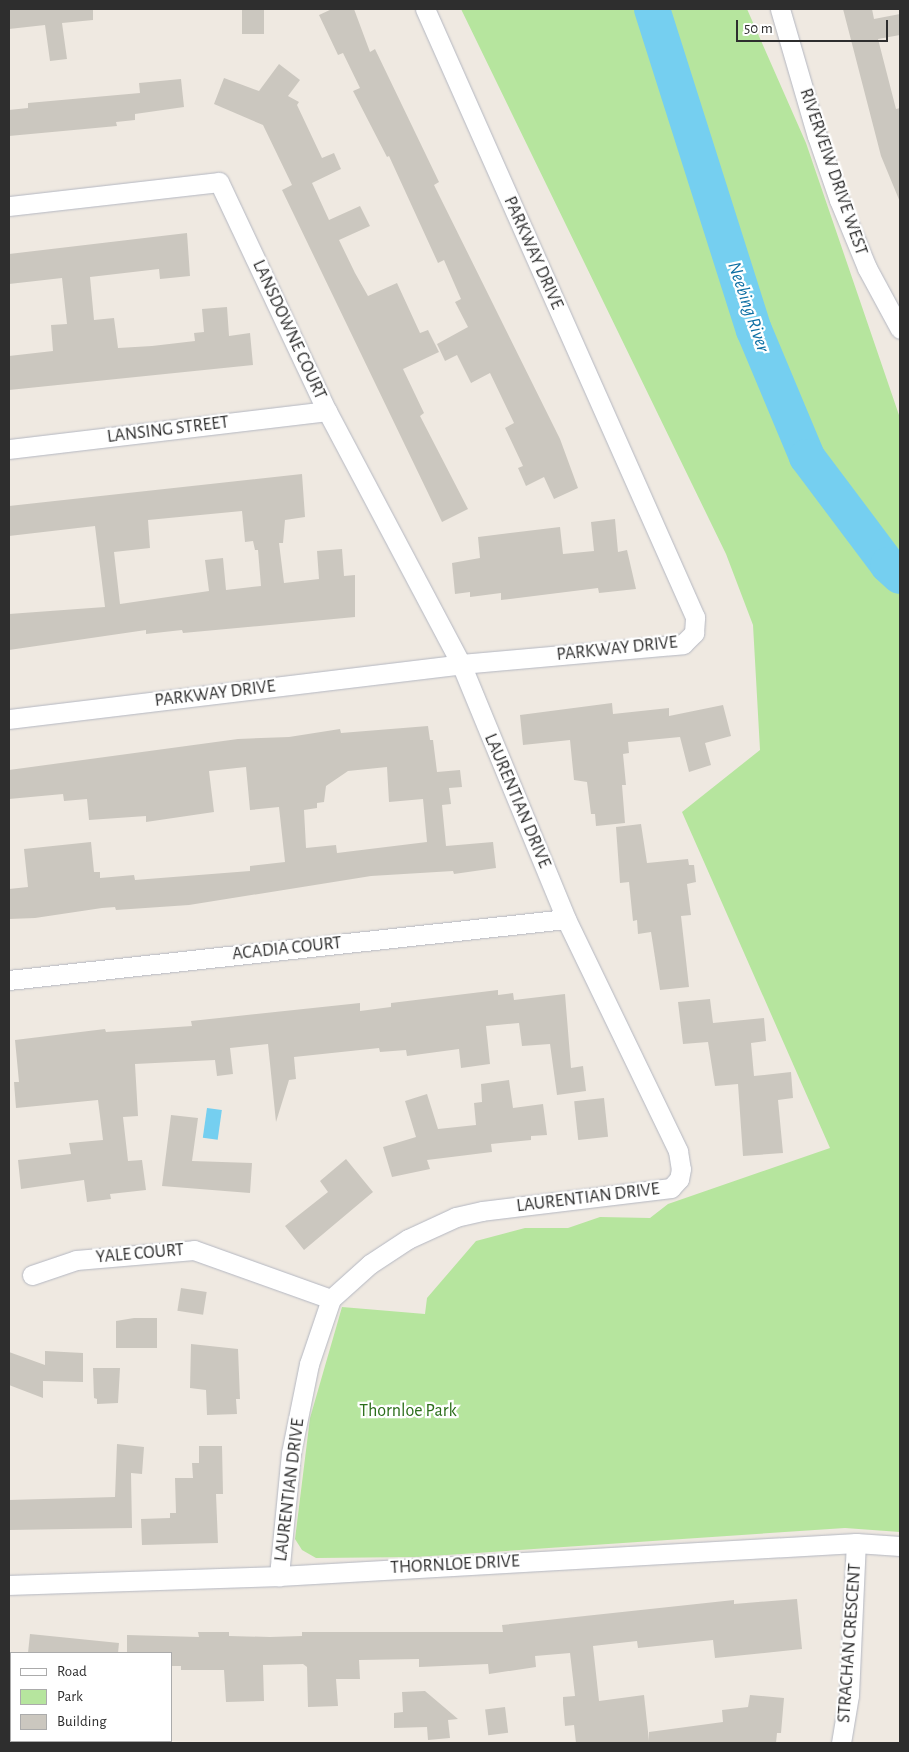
<!DOCTYPE html>
<style>
body{margin:0}
#map{position:relative;width:909px;height:1752px;overflow:hidden;background:#efe9e1;font-family:"Alegreya Sans",sans-serif}
div>[style]{position:absolute}
[style*='--x']{left:calc(var(--x)*1px);top:calc(var(--y)*1px);width:calc(var(--w)*1px);rotate:calc(var(--a)*1deg)}
.green>*{inset:0;background:#b6e59e}
.water>*{inset:0;background:#75cff0;transform-origin:0 0}
.river>*{height:36px;margin:-18px;padding:0 18px;transform-origin:18px;border-radius:18px;background:#75cff0}
.building>*{inset:0;background:#cbc7bf;transform-origin:0 0}
.roads{filter:drop-shadow(0 0 1px #b4b7c1) drop-shadow(0 0 1px #b4b7c1)}
.street>*{height:19px;margin:-9.5px;padding:0 9.5px;transform-origin:9.5px;border-radius:9.5px;background:#fff}
span{translate:-50% -50%;white-space:nowrap;text-align:center;line-height:1.15;-webkit-text-stroke:4.5px #fff;paint-order:stroke}
.street-label{font-size:18px;color:#2e2e2e}
.park-label{font-size:18px;color:#2c6e1b}
.water-label{font-size:19px;color:#0d6fa3;font-style:italic}
.frame{position:absolute;inset:0;border:10px solid #2e2e2e;pointer-events:none}
.legend{position:absolute;left:10px;top:1652px;width:162px;height:90px;box-sizing:border-box;background:#fff;border:1px solid #ababab;margin:0;padding:6px 9px;list-style:none;font-size:15px;color:#2e2e2e}
.legend li{display:flex;align-items:center;gap:10px;height:25px}
.legend b{width:25px;border:1px solid #ababab}
.scale{position:absolute;left:736px;top:20px;width:152px;height:22px;box-sizing:border-box;border:2px solid #2e2e2e;border-top:0;padding-left:6px;font-size:15px;line-height:18px;white-space:nowrap;color:#2e2e2e;-webkit-text-stroke:4px #fff;paint-order:stroke}
</style>
<div id="map">
<div class="green">
<i style="clip-path:polygon(461px 9px,747px 9px,806px 143px,900px 418px,900px 1532px,845px 1528px,417px 1557px,316px 1558px,302px 1550px,295px 1539px,310px 1418px,342px 1307px,425px 1314px,427px 1298px,476px 1241px,525px 1228px,568px 1228px,600px 1217px,650px 1218px,668px 1204px,830px 1148px,682px 812px,760px 750px,753px 625px,726px 554px)"></i>
</div>
<div class="water">
<i style="left:207px;top:1108px;width:15px;height:30px;rotate:8deg"></i>
</div>
<div class="river">
<i style="--x:652;--y:9;--w:337;--a:72.4"></i>
<i style="--x:754;--y:330;--w:138;--a:67.3"></i>
<i style="--x:807;--y:457;--w:135;--a:53.1"></i>
<i style="--x:888;--y:565;--w:16;--a:43"></i>
</div>
<div class="building">
<i style="clip-path:polygon(9px 9px,93px 9px,93px 20px,62px 23px,67px 59px,50px 61px,45px 25px,9px 29px)"></i>
<i style="left:242px;top:9px;width:22px;height:25px"></i>
<i style="clip-path:polygon(332px 9px,354px 9px,370px 52px,375px 49px,439px 182px,434px 185px,560px 439px,578px 488px,554px 499px,544px 477px,526px 486px,518px 468px,523px 466px,505px 428px,514px 423px,490px 373px,471px 383px,457px 355px,445px 361px,437px 344px,468px 327px,455px 302px,461px 299px,444px 260px,438px 263px,389px 156px,387px 157px,353px 91px,360px 88px,343px 53px,338px 55px,319px 15px)"></i>
<i style="clip-path:polygon(843px 9px,872px 9px,874px 19px,900px 14px,900px 35px,878px 39px,896px 109px,900px 108px,900px 202px,881px 156px)"></i>
<i style="clip-path:polygon(279px 64px,300px 80px,288px 96px,299px 102px,297px 105px,322px 158px,334px 153px,341px 169px,312px 183px,329px 220px,360px 206px,370px 226px,339px 240px,355px 273px,368px 296px,397px 283px,420px 333px,428px 330px,439px 352px,403px 369px,424px 413px,420px 416px,468px 509px,442px 522px,282px 190px,292px 185px,263px 125px,214px 104px,224px 78px,259px 91px)"></i>
<i style="clip-path:polygon(181px 79px,184px 107px,135px 114px,135px 120px,116px 122px,117px 126px,9px 136px,9px 110px,28px 108px,28px 103px,140px 93px,139px 83px)"></i>
<i style="clip-path:polygon(187px 233px,190px 276px,160px 279px,159px 269px,90px 277px,94px 320px,114px 318px,118px 348px,152px 346px,195px 341px,194px 333px,204px 332px,202px 309px,227px 307px,229px 336px,250px 333px,253px 365px,9px 390px,9px 356px,53px 351px,51px 325px,67px 324px,62px 278px,9px 284px,9px 254px)"></i>
<i style="clip-path:polygon(evenodd,302px 474px,305px 517px,285px 520px,283px 543px,279px 543px,284px 583px,319px 579px,317px 551px,342px 549px,344px 576px,355px 575px,355px 617px,183px 633px,182px 630px,146px 634px,146px 630px,9px 650px,9px 614px,105px 607px,95px 526px,9px 536px,9px 506px,302px 474px,242px 511px,245px 542px,253px 541px,255px 550px,258px 550px,261px 586px,226px 590px,223px 558px,205px 560px,209px 591px,120px 604px,114px 552px,150px 548px,148px 520px,242px 511px)"></i>
<i style="clip-path:polygon(615px 519px,618px 552px,627px 550px,636px 589px,599px 593px,598px 588px,501px 600px,501px 593px,470px 597px,470px 592px,455px 594px,452px 563px,480px 558px,478px 537px,560px 527px,563px 554px,594px 551px,591px 522px)"></i>
<i style="clip-path:polygon(612px 703px,613px 714px,669px 708px,669px 716px,723px 705px,731px 736px,705px 743px,711px 765px,689px 772px,680px 737px,628px 742px,629px 753px,623px 754px,626px 785px,622px 785px,625px 823px,596px 826px,595px 814px,591px 814px,587px 782px,574px 780px,570px 740px,523px 745px,520px 715px)"></i>
<i style="clip-path:polygon(evenodd,428px 726px,430px 740px,433px 740px,437px 772px,460px 770px,462px 787px,449px 788px,451px 804px,442px 805px,446px 846px,493px 842px,496px 868px,454px 874px,453px 871px,371px 876px,189px 905px,116px 910px,115px 907px,102px 908px,35px 918px,9px 919px,9px 889px,28px 887px,24px 849px,91px 842px,94px 872px,100px 872px,100px 878px,134px 875px,135px 880px,250px 871px,250px 866px,285px 862px,279px 807px,250px 810px,246px 767px,209px 771px,214px 812px,146px 822px,146px 816px,89px 820px,87px 799px,64px 801px,63px 794px,9px 799px,9px 770px,238px 739px,289px 737px,340px 729px,341px 733px,428px 726px,387px 767px,389px 802px,423px 799px,427px 842px,337px 853px,336px 845px,306px 848px,304px 810px,317px 808px,317px 803px,324px 802px,326px 786px,348px 771px,387px 767px)"></i>
<i style="clip-path:polygon(641px 824px,647px 863px,688px 859px,689px 865px,694px 865px,696px 882px,687px 884px,691px 915px,681px 916px,689px 987px,660px 990px,651px 932px,638px 934px,637px 920px,633px 921px,629px 882px,620px 883px,616px 827px)"></i>
<i style="clip-path:polygon(498px 990px,498px 995px,513px 993px,514px 1000px,565px 994px,571px 1068px,583px 1066px,586px 1091px,557px 1095px,550px 1044px,522px 1046px,519px 1023px,486px 1026px,490px 1064px,461px 1068px,459px 1049px,407px 1056px,406px 1050px,380px 1052px,379px 1048px,294px 1057px,296px 1079px,289px 1080px,276px 1122px,268px 1044px,230px 1048px,233px 1074px,217px 1076px,215px 1060px,135px 1064px,138px 1116px,123px 1117px,128px 1161px,142px 1160px,146px 1190px,110px 1194px,111px 1199px,87px 1202px,84px 1180px,21px 1189px,18px 1160px,71px 1154px,69px 1143px,103px 1140px,98px 1100px,16px 1108px,14px 1082px,19px 1082px,15px 1040px,105px 1029px,106px 1032px,192px 1026px,191px 1021px,360px 1003px,360px 1011px,391px 1007px,391px 1003px)"></i>
<i style="clip-path:polygon(710px 999px,713px 1023px,764px 1018px,766px 1041px,751px 1043px,754px 1076px,791px 1072px,793px 1098px,778px 1100px,783px 1153px,743px 1156px,738px 1084px,715px 1086px,708px 1042px,683px 1044px,678px 1002px)"></i>
<i style="clip-path:polygon(509px 1080px,513px 1108px,543px 1104px,547px 1135px,531px 1136px,531px 1140px,491px 1144px,492px 1152px,427px 1160px,430px 1169px,392px 1177px,383px 1147px,416px 1137px,405px 1101px,427px 1094px,438px 1129px,476px 1125px,474px 1103px,482px 1102px,481px 1084px)"></i>
<i style="left:604px;top:1098px;width:39px;height:30px;rotate:84deg"></i>
<i style="clip-path:polygon(171px 1115px,198px 1118px,192px 1161px,252px 1163px,250px 1193px,162px 1186px)"></i>
<i style="clip-path:polygon(346px 1159px,373px 1192px,304px 1250px,285px 1226px,328px 1192px,320px 1181px)"></i>
<i style="left:181px;top:1288px;width:26px;height:23px;rotate:9deg"></i>
<i style="clip-path:polygon(134px 1318px,157px 1318px,157px 1348px,116px 1348px,116px 1321px)"></i>
<i style="clip-path:polygon(191px 1344px,238px 1349px,240px 1399px,236px 1399px,237px 1414px,207px 1415px,206px 1390px,190px 1388px)"></i>
<i style="clip-path:polygon(45px 1351px,83px 1353px,83px 1382px,43px 1381px,43px 1398px,9px 1385px,9px 1352px,45px 1365px)"></i>
<i style="clip-path:polygon(93px 1368px,120px 1368px,118px 1403px,97px 1404px,97px 1399px,94px 1398px)"></i>
<i style="clip-path:polygon(117px 1444px,144px 1447px,142px 1474px,131px 1473px,132px 1528px,9px 1530px,9px 1500px,115px 1497px)"></i>
<i style="clip-path:polygon(199px 1446px,222px 1446px,223px 1494px,216px 1494px,218px 1543px,142px 1545px,141px 1519px,170px 1518px,170px 1513px,176px 1513px,175px 1478px,193px 1478px,192px 1463px,199px 1463px)"></i>
<i style="clip-path:polygon(797px 1599px,802px 1649px,715px 1658px,713px 1640px,638px 1648px,637px 1641px,593px 1646px,599px 1701px,644px 1695px,649px 1741px,649px 1732px,723px 1722px,722px 1710px,748px 1707px,750px 1695px,784px 1698px,781px 1733px,777px 1733px,776px 1743px,576px 1743px,574px 1725px,565px 1726px,563px 1703px,563px 1697px,575px 1696px,570px 1653px,535px 1656px,536px 1667px,489px 1674px,488px 1664px,419px 1667px,419px 1659px,359px 1660px,360px 1679px,336px 1679px,338px 1706px,308px 1707px,307px 1667px,303px 1664px,263px 1665px,264px 1701px,226px 1702px,224px 1670px,181px 1670px,181px 1666px,171px 1666px,171px 1653px,127px 1653px,127px 1635px,199px 1637px,198px 1632px,229px 1632px,229px 1636px,270px 1637px,302px 1636px,302px 1632px,503px 1632px,502px 1625px,734px 1600px,734px 1604px)"></i>
<i style="clip-path:polygon(30px 1634px,119px 1643px,118px 1653px,28px 1653px)"></i>
<i style="clip-path:polygon(425px 1691px,458px 1719px,448px 1720px,450px 1738px,428px 1740px,427px 1727px,394px 1728px,394px 1713px,403px 1712px,402px 1692px)"></i>
<i style="left:505px;top:1707px;width:26px;height:20px;rotate:83deg"></i>
</div>
<div class="roads">
<div class="street">
<i style="--x:780;--y:9;--w:132;--a:73.8"></i>
<i style="--x:817;--y:136;--w:68;--a:71"></i>
<i style="--x:839;--y:200;--w:74;--a:67.6"></i>
<i style="--x:867;--y:268;--w:69;--a:61.6"></i>
<i style="--x:9;--y:206;--w:211;--a:-6.5"></i>
<i style="--x:219;--y:182;--w:253;--a:64.8"></i>
<i style="--x:327;--y:411;--w:286;--a:62.1"></i>
<i style="--x:461;--y:664;--w:276;--a:67.6"></i>
<i style="--x:566;--y:919;--w:258;--a:64.2"></i>
<i style="--x:678;--y:1151;--w:18;--a:81"></i>
<i style="--x:681;--y:1169;--w:10;--a:101"></i>
<i style="--x:679;--y:1179;--w:12;--a:132"></i>
<i style="--x:671;--y:1188;--w:190;--a:173.1"></i>
<i style="--x:482;--y:1211;--w:27;--a:167"></i>
<i style="--x:456;--y:1217;--w:53;--a:155.4"></i>
<i style="--x:408;--y:1239;--w:45;--a:146.7"></i>
<i style="--x:370;--y:1264;--w:52;--a:138.1"></i>
<i style="--x:331;--y:1299;--w:69;--a:108.7"></i>
<i style="--x:309;--y:1364;--w:91;--a:101.4"></i>
<i style="--x:291;--y:1453;--w:124;--a:95.6"></i>
<i style="--x:9;--y:449;--w:320;--a:-6.8"></i>
<i style="--x:9;--y:719;--w:455;--a:-6.9"></i>
<i style="--x:461;--y:664;--w:223;--a:-5.1"></i>
<i style="--x:683;--y:644;--w:16;--a:-45"></i>
<i style="--x:694;--y:633;--w:16;--a:-86"></i>
<i style="--x:695;--y:617;--w:665;--a:-113.94"></i>
<i style="--x:9;--y:980;--w:560;--a:-6.25"></i>
<i style="--x:32;--y:1275;--w:46;--a:-18.8"></i>
<i style="--x:76;--y:1260;--w:118;--a:-4.8"></i>
<i style="--x:194;--y:1250;--w:145;--a:19.7"></i>
<i style="--x:9;--y:1585;--w:270;--a:-1.9"></i>
<i style="--x:279;--y:1576;--w:578;--a:-3.27"></i>
<i style="--x:856;--y:1543;--w:44;--a:3.9"></i>
<i style="--x:841;--y:1743;--w:49;--a:-80.5"></i>
<i style="--x:849;--y:1695;--w:152;--a:-87.4"></i>
</div>
</div>
<div class="street-label">
<span style="left:833px;top:172px;rotate:71deg">RIVERVEIW DRIVE WEST</span>
<span style="left:533px;top:253px;rotate:66deg">PARKWAY DRIVE</span>
<span style="left:289px;top:330px;rotate:65deg">LANSDOWNE COURT</span>
<span style="left:168px;top:430px;rotate:-7deg">LANSING STREET</span>
<span style="left:617px;top:649px;rotate:-6deg">PARKWAY DRIVE</span>
<span style="left:215px;top:694px;rotate:-7deg">PARKWAY DRIVE</span>
<span style="left:517px;top:801px;rotate:67deg">LAURENTIAN DRIVE</span>
<span style="left:287px;top:949px;rotate:-6deg">ACADIA COURT</span>
<span style="left:588px;top:1198px;rotate:-7deg">LAURENTIAN DRIVE</span>
<span style="left:140px;top:1254px;rotate:-5deg">YALE COURT</span>
<span style="left:290px;top:1490px;rotate:-83deg">LAURENTIAN DRIVE</span>
<span style="left:455px;top:1565px;rotate:-3deg">THORNLOE DRIVE</span>
<span style="left:850px;top:1643px;rotate:-86deg">STRACHAN CRESCENT</span>
</div>
<div class="park-label">
<span style="left:408px;top:1411px">Thornloe Park</span>
</div>
<div class="water-label">
<span style="left:748px;top:307px;rotate:71deg">Neebing River</span>
</div>
<div class="frame"></div>
<ul class="legend">
<li><b style="height:6px;background:#fff"></b>Road</li>
<li><b style="height:14px;background:#b6e59e"></b>Park</li>
<li><b style="height:14px;background:#cbc7bf"></b>Building</li>
</ul>
<div class="scale">50 m</div>
</div>
